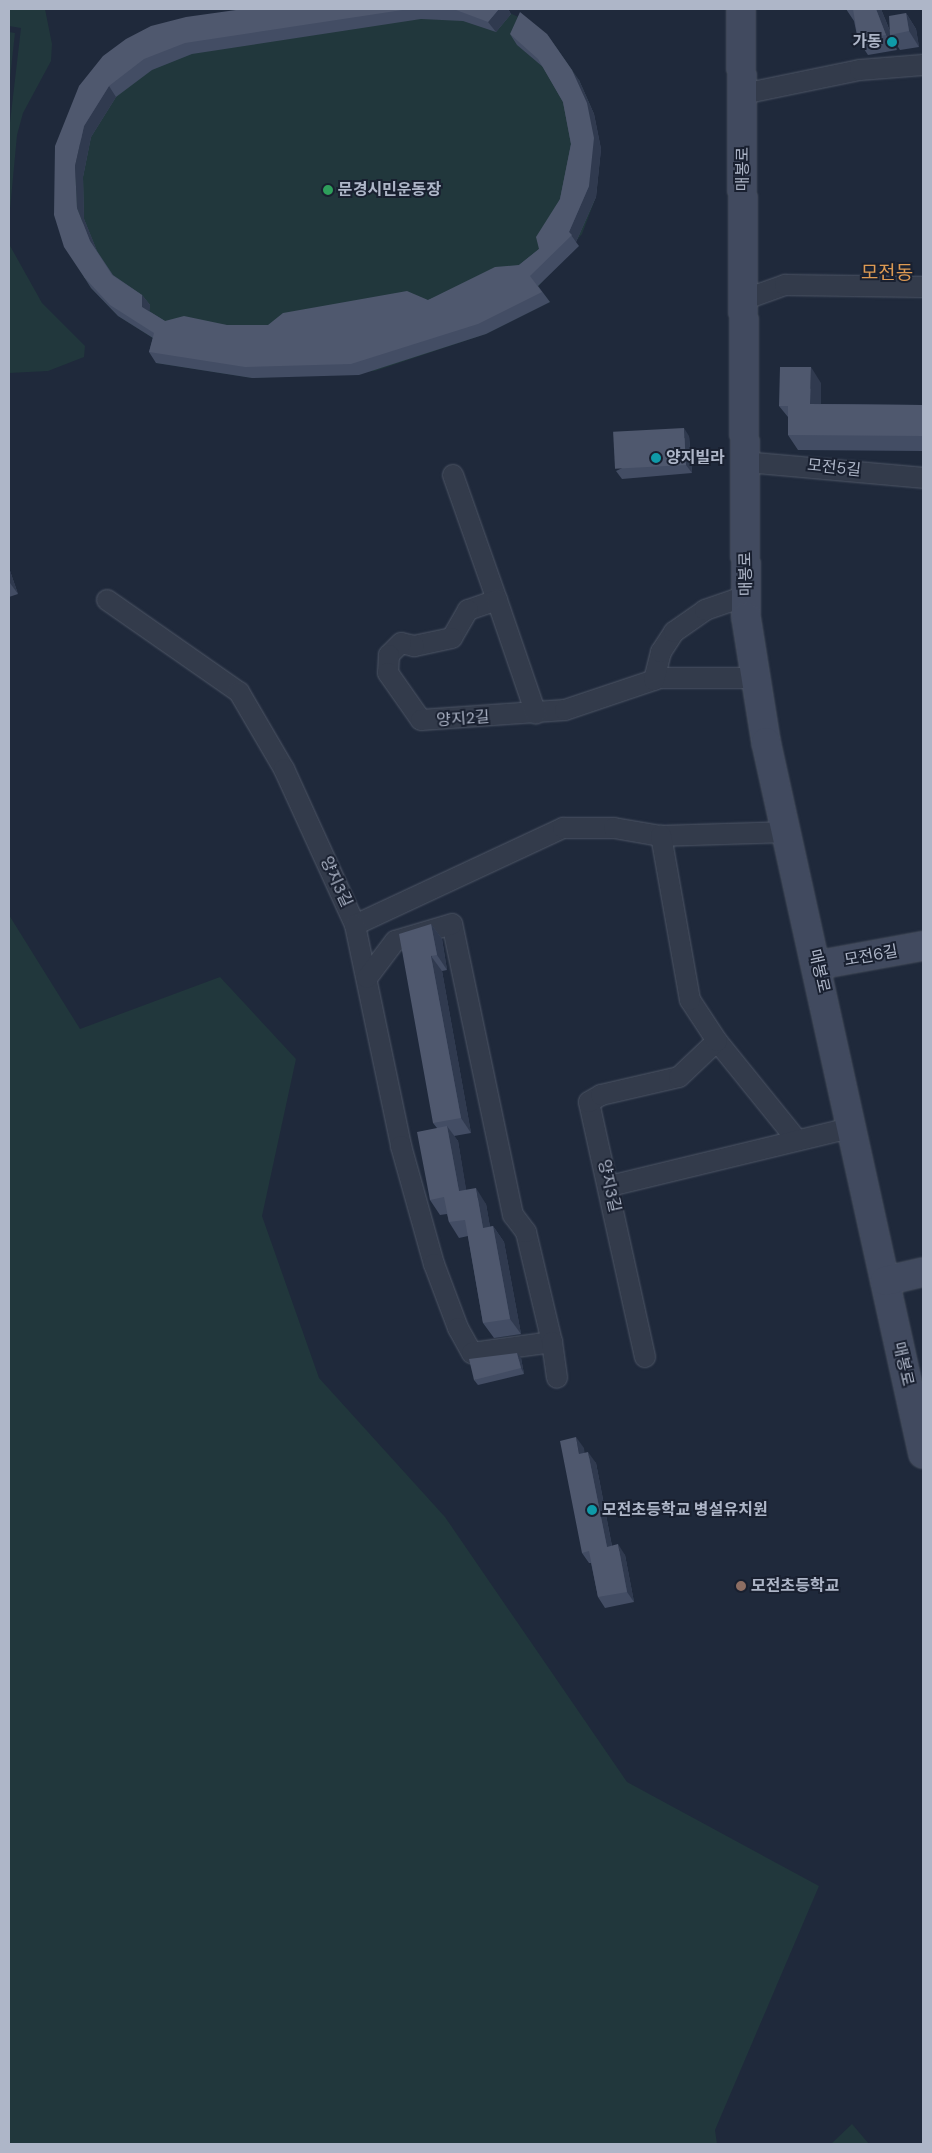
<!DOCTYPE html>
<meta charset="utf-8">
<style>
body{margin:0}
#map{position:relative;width:932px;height:2153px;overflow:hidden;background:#1f293b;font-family:"DM Sans","Noto Sans KR",sans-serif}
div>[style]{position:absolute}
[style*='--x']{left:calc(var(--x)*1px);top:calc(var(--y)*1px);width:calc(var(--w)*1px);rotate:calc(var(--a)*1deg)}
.green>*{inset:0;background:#21373c}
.roads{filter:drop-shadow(0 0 1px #4e5666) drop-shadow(0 0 1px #4e5666)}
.street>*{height:20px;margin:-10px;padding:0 10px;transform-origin:10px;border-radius:10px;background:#333b4b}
.secondary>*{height:28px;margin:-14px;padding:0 14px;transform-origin:14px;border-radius:14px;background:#414a5f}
.wall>*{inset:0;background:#434d64}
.shaded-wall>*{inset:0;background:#303a4f}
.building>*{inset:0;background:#4f586e;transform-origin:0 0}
.dots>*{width:14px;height:14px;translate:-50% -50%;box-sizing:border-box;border:2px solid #192030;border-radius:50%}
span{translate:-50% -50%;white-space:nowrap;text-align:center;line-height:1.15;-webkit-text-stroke:4px #192030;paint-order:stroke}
.poi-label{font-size:16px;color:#aeb6c8;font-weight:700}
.right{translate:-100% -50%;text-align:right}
.left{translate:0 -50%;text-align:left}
.street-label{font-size:16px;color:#aeb6c8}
.quarter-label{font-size:19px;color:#dd9a53}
.frame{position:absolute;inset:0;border:10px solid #aeb6c8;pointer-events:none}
</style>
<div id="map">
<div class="green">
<i style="clip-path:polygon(9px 9px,45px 9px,52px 44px,51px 61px,23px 113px,17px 135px,9px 220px,9px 131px,21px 28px,9px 26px)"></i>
<i style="clip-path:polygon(324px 9px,501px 9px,523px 19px,554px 44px,579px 80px,594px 114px,596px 197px,582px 234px,538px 287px,550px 302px,486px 334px,375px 371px,252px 378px,156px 363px,162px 344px,118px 316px,91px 288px,72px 258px,61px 225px,110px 67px)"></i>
<i style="clip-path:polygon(9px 32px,15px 33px,9px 87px)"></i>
<i style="clip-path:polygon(9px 244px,42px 303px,85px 346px,84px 357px,48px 371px,9px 373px)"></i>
<i style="clip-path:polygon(9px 915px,80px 1029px,220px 977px,296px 1059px,262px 1216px,319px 1378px,445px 1517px,627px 1782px,819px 1886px,715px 2130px,717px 2144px,9px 2144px)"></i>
<i style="clip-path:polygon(852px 2124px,869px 2144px,831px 2144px)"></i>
</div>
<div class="roads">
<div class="street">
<i style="--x:743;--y:94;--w:119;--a:-11.6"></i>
<i style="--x:860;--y:70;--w:63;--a:-4.5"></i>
<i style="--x:743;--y:300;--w:45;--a:-19.7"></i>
<i style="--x:785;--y:285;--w:138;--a:0.8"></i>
<i style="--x:745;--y:462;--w:179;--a:5.1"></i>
<i style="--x:453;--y:475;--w:133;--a:70.6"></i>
<i style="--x:497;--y:600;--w:31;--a:161"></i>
<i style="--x:468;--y:610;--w:32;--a:120"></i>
<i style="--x:452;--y:638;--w:39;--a:168"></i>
<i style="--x:414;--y:646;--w:13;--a:-167"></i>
<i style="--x:401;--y:643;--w:17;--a:135"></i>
<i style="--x:389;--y:655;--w:18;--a:93"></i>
<i style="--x:388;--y:673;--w:57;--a:54.9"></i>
<i style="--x:421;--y:720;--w:144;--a:-4"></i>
<i style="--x:565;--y:710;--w:100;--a:-18.6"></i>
<i style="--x:660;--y:678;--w:96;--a:0"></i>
<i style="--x:107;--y:600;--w:161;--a:34.9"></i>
<i style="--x:239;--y:692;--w:89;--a:59.7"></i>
<i style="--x:284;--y:769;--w:171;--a:65.5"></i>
<i style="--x:355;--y:925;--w:230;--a:-25"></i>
<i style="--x:563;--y:828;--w:51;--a:0"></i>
<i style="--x:614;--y:828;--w:48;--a:9.7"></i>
<i style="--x:661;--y:836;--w:127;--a:-1.8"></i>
<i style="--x:497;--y:600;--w:120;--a:71.1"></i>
<i style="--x:654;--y:680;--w:29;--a:-76"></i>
<i style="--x:661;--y:652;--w:24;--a:-57"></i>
<i style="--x:674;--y:632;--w:38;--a:-35"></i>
<i style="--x:705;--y:610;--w:43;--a:-18.9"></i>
<i style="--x:355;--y:925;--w:226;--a:78.2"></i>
<i style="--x:401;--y:1146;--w:123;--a:74.4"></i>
<i style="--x:434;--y:1264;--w:68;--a:69.4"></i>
<i style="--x:458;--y:1328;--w:29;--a:61"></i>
<i style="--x:472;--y:1353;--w:81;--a:-7.8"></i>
<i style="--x:552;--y:1342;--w:113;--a:-103.3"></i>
<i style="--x:526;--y:1232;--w:21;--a:-127"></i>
<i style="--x:513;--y:1215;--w:297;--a:-101.8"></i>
<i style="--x:452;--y:924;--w:59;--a:163.4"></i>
<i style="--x:395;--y:941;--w:46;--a:127.1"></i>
<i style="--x:717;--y:1041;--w:127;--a:51.1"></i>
<i style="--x:610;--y:1186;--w:251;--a:-13.6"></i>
<i style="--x:552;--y:1342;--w:36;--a:82"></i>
<i style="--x:645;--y:1357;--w:261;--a:-102.4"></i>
<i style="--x:589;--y:1102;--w:14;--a:-30"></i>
<i style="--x:601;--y:1095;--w:80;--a:-13"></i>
<i style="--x:679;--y:1077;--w:52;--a:-43.5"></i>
<i style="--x:717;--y:1041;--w:49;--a:-123.4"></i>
<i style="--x:690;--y:1000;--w:167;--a:-100"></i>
</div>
<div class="secondary">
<i style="--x:741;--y:9;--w:608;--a:89.53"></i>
<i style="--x:746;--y:617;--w:127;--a:80.9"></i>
<i style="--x:766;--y:742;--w:729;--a:77.56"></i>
<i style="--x:818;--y:965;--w:107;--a:-10.3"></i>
<i style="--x:885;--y:1281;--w:39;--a:-13"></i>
</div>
</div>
<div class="wall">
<i style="clip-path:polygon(243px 9px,508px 9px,511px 14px,496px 32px,463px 21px,421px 19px,192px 54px,152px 70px,116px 97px,91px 137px,83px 177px,84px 219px,97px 251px,113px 275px,142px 295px,150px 305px,149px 311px,165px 321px,227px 325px,268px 325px,428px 300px,519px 265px,539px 249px,560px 199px,571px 144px,563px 102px,543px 67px,517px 45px,510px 34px,579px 80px,594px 114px,601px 149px,596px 197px,576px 242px,579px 246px,538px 286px,550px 302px,486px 334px,359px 375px,252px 378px,156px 363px,149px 352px,153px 338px,118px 316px,91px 288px,84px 277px,79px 86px)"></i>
<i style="clip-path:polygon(846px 9px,881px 9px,890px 31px,906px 13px,916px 29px,919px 47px,900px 50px,893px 39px,897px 50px,868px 55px,858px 40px,854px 21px)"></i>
<i style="clip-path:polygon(821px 383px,821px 404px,923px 405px,923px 451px,798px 450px,788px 435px,788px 417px,779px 406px)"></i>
<i style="clip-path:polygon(689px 436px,692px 473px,622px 479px,616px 471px)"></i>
<i style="clip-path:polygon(9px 568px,18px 594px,9px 597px)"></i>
<i style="clip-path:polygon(431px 924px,442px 939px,447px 970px,442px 971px,471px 1133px,454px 1136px,458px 1141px,466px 1190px,486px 1204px,490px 1227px,493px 1226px,504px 1242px,521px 1334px,494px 1338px,483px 1323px,468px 1236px,459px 1238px,449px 1222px,447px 1214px,440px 1215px,430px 1200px,437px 1128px,433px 1123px)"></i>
<i style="clip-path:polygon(521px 1358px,524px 1374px,478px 1385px,474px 1380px)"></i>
<i style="clip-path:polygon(584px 1448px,584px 1453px,596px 1463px,612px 1546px,625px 1555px,634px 1602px,605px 1608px,598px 1597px,591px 1563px,589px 1563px,582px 1553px)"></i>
</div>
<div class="shaded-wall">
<i style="clip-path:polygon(499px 9px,508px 9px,511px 14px,496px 32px,488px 22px)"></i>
<i style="clip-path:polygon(876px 9px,881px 9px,891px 34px,890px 35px,893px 39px,897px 50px,886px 35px)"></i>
<i style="clip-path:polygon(906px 13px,916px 29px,919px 47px,909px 31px)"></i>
<i style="clip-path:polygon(547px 34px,579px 80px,594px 114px,601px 149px,596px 197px,576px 242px,569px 232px,589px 186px)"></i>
<i style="clip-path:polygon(109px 86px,116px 97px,91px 137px,83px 177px,84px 219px,97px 251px,90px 241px,77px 208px,75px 166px,84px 126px)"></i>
<i style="clip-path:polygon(142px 295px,150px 305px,149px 317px,142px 307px)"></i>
<i style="clip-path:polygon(811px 367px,821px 383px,821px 419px,810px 404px)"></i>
<i style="clip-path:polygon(684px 428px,689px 436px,692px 473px,686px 465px)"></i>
<i style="clip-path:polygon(9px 568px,18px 594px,10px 583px,9px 578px)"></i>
<i style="clip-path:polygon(431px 924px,442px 939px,447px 970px,437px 955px)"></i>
<i style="clip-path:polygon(431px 956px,442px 971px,471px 1133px,461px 1118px)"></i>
<i style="clip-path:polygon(447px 1126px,458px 1141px,469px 1207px,459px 1191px)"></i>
<i style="clip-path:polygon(476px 1188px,486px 1204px,493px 1244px,483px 1228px)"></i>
<i style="clip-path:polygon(493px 1226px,504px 1242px,521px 1334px,510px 1319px)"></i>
<i style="clip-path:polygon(517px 1353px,521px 1358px,524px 1374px,521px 1368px)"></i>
<i style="clip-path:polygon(576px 1437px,584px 1448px,586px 1464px,579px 1454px)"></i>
<i style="clip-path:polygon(588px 1452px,596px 1463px,614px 1557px,607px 1547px)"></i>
<i style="clip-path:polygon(618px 1544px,625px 1555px,634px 1602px,627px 1592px)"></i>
</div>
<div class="building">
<i style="clip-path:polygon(243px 9px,409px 9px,185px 43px,144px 59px,109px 86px,84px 126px,75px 166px,77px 208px,90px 241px,112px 275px,142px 295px,142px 307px,165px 321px,184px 316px,227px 325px,268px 325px,283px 313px,407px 291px,428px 300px,495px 267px,519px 265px,539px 249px,536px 237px,560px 199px,571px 144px,563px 102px,538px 59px,510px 34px,520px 12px,547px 34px,572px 70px,587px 103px,594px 138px,589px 186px,569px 232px,572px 235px,530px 276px,542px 292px,478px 324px,351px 364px,245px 367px,149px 352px,154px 333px,110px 305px,84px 277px,64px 247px,54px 215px,55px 146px,79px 86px,103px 56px,126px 39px,151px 26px,186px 17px)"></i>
<i style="clip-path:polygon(426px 9px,499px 9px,488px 22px,456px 10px)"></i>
<i style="clip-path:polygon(853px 9px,876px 9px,886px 35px,858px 40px)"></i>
<i style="clip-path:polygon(906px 13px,909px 31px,890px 35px,889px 16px)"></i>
<i style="clip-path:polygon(780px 367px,811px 367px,810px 404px,923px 405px,923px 436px,788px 435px,788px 406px,779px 406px)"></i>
<i style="left:684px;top:428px;width:37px;height:71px;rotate:87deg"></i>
<i style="clip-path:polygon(431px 924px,437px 955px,431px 956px,461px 1118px,433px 1123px,399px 934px)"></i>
<i style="clip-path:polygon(447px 1126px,459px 1191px,476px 1188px,483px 1228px,493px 1226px,510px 1319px,483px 1323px,465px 1220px,449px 1222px,444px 1197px,430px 1200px,417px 1132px)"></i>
<i style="clip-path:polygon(517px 1353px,521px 1368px,474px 1380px,469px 1359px)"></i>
<i style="clip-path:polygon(576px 1437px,579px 1454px,588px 1452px,607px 1547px,618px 1544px,627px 1592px,598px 1597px,589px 1551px,582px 1553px,560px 1441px)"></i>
</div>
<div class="dots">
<i style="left:892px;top:42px;background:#0f9aa8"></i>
<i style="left:328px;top:190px;background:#2e9e5b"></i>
<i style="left:656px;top:458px;background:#0f9aa8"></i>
<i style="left:592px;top:1510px;background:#0f9aa8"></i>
<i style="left:741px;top:1586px;background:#8d6e63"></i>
</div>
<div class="poi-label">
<span class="right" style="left:882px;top:42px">가동</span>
<span class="left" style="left:338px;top:190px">문경시민운동장</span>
<span class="left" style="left:666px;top:458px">양지빌라</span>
<span class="left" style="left:602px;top:1510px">모전초등학교 병설유치원</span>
<span class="left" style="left:751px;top:1586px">모전초등학교</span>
</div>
<div class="street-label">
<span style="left:743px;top:169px;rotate:-90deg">매봉로</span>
<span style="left:834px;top:468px;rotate:6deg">모전5길</span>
<span style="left:746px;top:574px;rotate:-91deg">매봉로</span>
<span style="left:463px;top:719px;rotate:-4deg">양지2길</span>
<span style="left:336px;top:882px;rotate:65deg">양지3길</span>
<span style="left:871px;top:956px;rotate:-10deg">모전6길</span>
<span style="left:819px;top:971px;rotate:77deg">매봉로</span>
<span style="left:609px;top:1186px;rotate:77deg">양지3길</span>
<span style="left:903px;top:1364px;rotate:77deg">매봉로</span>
</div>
<div class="quarter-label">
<span style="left:887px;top:273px">모전동</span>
</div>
<div class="frame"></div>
</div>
